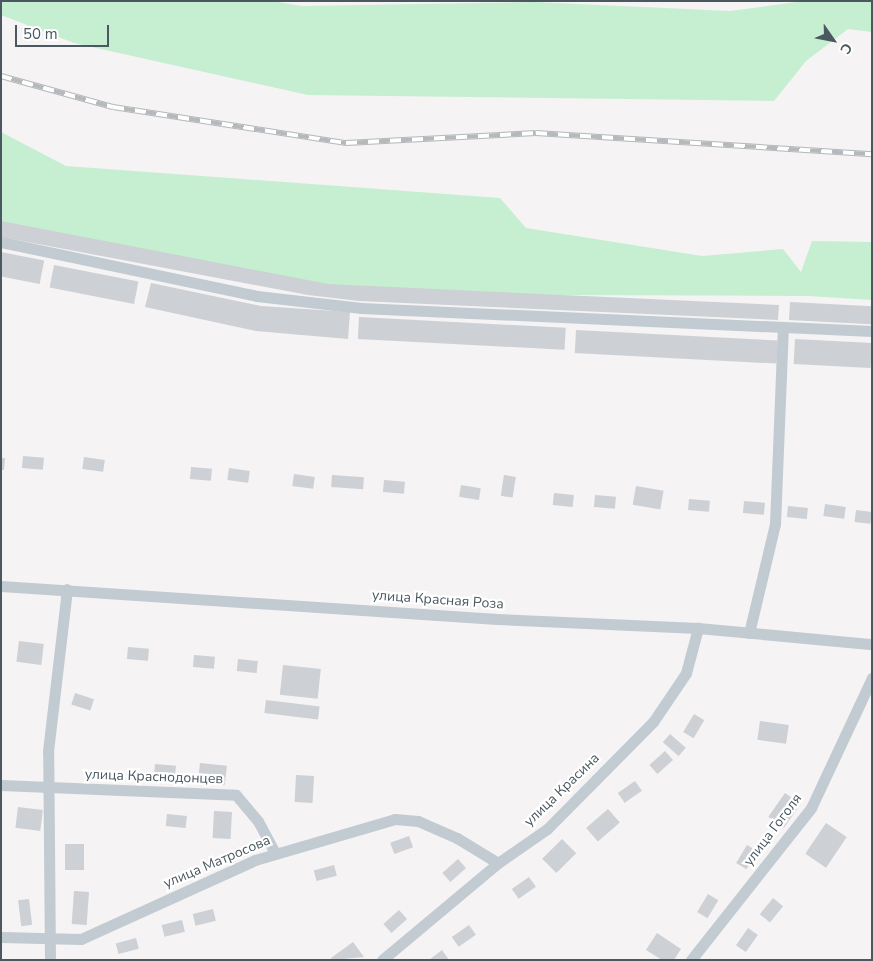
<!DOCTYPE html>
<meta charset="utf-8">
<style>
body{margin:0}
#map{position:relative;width:873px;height:961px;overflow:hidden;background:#f5f3f3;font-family:"Nunito Sans",sans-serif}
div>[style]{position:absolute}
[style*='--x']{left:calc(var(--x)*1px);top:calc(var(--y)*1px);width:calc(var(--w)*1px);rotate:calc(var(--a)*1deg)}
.green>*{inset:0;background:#c5efd0}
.building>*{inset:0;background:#cdd0d4;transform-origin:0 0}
.minor>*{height:11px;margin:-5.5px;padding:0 5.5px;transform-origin:5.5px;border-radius:5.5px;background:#c1cbd1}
.rail>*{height:5.5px;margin-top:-2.75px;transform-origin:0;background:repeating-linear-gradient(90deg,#fff 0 11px,#b5b9bc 0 22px);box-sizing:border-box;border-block:1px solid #b5b9bc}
span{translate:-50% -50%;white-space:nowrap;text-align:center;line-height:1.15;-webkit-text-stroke:4.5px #fff;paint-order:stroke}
.street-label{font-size:14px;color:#4b5860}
.frame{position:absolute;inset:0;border:2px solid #4b5860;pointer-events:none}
.north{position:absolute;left:808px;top:15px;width:50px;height:50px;-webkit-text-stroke:4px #fff;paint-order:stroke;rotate:123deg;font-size:14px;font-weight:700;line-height:20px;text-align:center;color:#4b5860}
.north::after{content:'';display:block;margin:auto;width:18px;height:22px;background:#4b5860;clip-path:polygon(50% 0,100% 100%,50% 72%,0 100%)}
.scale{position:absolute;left:15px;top:25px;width:94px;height:22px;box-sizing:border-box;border:2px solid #4b5860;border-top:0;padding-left:6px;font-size:15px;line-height:18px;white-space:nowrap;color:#4b5860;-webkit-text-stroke:4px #fff;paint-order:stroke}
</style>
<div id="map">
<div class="green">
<i style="clip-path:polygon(1px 1px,271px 1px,302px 6px,533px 2px,730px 11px,804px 1px,872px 1px,872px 32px,848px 29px,806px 61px,774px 101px,308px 95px,74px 43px,1px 15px)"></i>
<i style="clip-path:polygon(1px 132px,66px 166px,500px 198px,526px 228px,702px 256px,783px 249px,801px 272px,812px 241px,872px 242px,872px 300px,809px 296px,333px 294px,1px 231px)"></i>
</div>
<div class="building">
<i style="clip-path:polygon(1px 221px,328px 284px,779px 305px,778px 320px,359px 301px,308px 295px,1px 237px)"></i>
<i style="left:1px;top:252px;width:44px;height:24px;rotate:11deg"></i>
<i style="left:54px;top:265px;width:86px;height:23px;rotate:11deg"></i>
<i style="clip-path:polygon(151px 283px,261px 306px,350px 312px,348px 339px,256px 331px,145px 307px)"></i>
<i style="left:790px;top:302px;width:82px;height:18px;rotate:3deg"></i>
<i style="left:359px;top:317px;width:207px;height:22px;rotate:3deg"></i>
<i style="left:576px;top:330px;width:202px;height:23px;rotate:3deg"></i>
<i style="left:795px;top:339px;width:77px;height:25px;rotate:3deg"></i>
<i style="left:23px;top:456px;width:21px;height:12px;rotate:5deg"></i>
<i style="left:84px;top:457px;width:21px;height:12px;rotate:8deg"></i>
<i style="clip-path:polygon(1px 458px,5px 458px,4px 470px,1px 470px)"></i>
<i style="left:191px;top:467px;width:21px;height:12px;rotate:5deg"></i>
<i style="left:229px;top:468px;width:21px;height:12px;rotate:8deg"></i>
<i style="left:294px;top:474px;width:21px;height:12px;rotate:8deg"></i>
<i style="left:332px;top:475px;width:32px;height:12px;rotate:4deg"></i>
<i style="left:504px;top:475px;width:12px;height:21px;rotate:9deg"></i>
<i style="left:384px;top:480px;width:21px;height:12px;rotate:5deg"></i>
<i style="left:461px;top:485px;width:20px;height:12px;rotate:9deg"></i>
<i style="left:636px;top:486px;width:28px;height:19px;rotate:10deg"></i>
<i style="left:554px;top:493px;width:20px;height:12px;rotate:6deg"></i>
<i style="left:595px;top:495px;width:21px;height:12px;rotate:5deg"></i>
<i style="left:689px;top:499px;width:21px;height:11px;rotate:5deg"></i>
<i style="left:744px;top:501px;width:21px;height:12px;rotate:5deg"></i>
<i style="left:825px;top:504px;width:21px;height:12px;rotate:8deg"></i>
<i style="left:788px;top:506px;width:20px;height:11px;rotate:6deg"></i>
<i style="left:856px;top:510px;width:16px;height:12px;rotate:7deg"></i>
<i style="left:19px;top:641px;width:25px;height:21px;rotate:7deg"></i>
<i style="left:128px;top:647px;width:21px;height:12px;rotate:5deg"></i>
<i style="left:194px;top:655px;width:21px;height:12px;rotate:5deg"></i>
<i style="left:238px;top:659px;width:20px;height:12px;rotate:6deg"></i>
<i style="left:283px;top:665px;width:38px;height:30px;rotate:6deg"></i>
<i style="left:75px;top:693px;width:20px;height:12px;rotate:18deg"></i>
<i style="left:266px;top:700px;width:54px;height:13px;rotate:7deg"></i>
<i style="left:694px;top:714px;width:12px;height:21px;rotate:31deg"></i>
<i style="left:760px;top:721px;width:29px;height:19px;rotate:8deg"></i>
<i style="left:670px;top:734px;width:21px;height:11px;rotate:41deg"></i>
<i style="left:665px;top:751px;width:12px;height:21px;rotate:48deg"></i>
<i style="left:200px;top:763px;width:27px;height:19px;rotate:6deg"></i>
<i style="left:155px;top:764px;width:21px;height:12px;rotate:5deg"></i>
<i style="left:296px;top:775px;width:18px;height:27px;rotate:3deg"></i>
<i style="left:635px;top:781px;width:12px;height:21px;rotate:55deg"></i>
<i style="left:785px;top:793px;width:19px;height:29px;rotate:35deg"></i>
<i style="left:18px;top:807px;width:25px;height:21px;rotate:7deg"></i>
<i style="left:608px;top:809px;width:18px;height:29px;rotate:49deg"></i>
<i style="left:214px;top:811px;width:18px;height:27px;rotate:3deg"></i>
<i style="left:167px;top:814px;width:20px;height:12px;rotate:6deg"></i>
<i style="left:826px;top:823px;width:25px;height:37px;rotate:34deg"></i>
<i style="left:409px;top:836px;width:12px;height:20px;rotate:70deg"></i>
<i style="left:562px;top:839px;width:20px;height:28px;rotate:45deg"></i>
<i style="left:65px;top:844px;width:19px;height:26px"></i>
<i style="left:747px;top:845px;width:12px;height:21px;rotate:31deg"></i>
<i style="left:458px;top:859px;width:12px;height:21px;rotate:48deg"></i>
<i style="left:334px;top:865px;width:11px;height:21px;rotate:75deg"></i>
<i style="left:529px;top:877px;width:12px;height:21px;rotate:55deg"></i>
<i style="left:74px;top:891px;width:15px;height:33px;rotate:4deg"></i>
<i style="left:708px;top:894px;width:12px;height:21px;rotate:31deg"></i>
<i style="left:773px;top:898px;width:13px;height:21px;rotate:39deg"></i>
<i style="left:29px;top:899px;width:26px;height:11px;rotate:83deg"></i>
<i style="left:213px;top:909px;width:12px;height:21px;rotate:76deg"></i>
<i style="left:399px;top:910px;width:12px;height:21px;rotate:48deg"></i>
<i style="left:182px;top:920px;width:12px;height:21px;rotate:76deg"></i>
<i style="left:469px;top:925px;width:12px;height:21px;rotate:55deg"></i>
<i style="left:748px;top:928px;width:12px;height:21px;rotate:35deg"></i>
<i style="clip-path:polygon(657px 933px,681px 949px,674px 960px,662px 960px,646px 950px)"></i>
<i style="left:136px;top:938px;width:11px;height:21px;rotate:75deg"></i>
<i style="clip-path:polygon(353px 942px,364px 957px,332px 960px,331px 958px)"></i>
<i style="clip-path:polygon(442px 950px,449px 960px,429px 960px)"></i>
</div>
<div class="minor">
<i style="--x:1;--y:242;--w:262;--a:11.9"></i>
<i style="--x:257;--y:296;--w:105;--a:6.6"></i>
<i style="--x:361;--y:308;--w:512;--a:2.58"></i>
<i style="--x:1;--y:586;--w:497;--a:3.8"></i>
<i style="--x:497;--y:619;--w:201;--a:2.6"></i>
<i style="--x:698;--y:628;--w:175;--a:5.3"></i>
<i style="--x:749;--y:633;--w:112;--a:-76.6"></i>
<i style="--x:775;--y:524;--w:197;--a:-87.7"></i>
<i style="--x:1;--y:785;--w:235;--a:2.4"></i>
<i style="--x:236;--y:795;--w:34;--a:50"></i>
<i style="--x:258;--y:821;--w:36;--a:62"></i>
<i style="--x:1;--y:937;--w:80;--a:1.4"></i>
<i style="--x:81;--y:939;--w:191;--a:-24.4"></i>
<i style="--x:255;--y:860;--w:146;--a:-16.3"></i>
<i style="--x:395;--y:819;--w:23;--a:5"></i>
<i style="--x:418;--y:821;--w:43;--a:23.6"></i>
<i style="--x:457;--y:838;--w:48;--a:31.4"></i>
<i style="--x:50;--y:960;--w:209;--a:-90.5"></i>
<i style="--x:48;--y:751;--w:163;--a:-83.3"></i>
<i style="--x:382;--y:960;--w:151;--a:-39.9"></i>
<i style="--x:498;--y:863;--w:60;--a:-34.8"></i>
<i style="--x:547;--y:829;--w:151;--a:-45.3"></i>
<i style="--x:653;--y:722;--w:59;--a:-56"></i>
<i style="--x:686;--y:673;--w:47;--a:-75.1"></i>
<i style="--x:691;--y:960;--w:194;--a:-51.7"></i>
<i style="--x:811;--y:808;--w:144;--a:-64.9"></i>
</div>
<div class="rail">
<i style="--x:1;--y:76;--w:116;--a:15.5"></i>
<i style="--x:113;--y:107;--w:236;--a:8.8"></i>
<i style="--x:346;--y:143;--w:190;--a:-3"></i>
<i style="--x:536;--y:133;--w:337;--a:3.6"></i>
</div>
<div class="street-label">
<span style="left:438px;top:600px;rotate:4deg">улица Красная Роза</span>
<span style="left:154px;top:777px;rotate:2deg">улица Краснодонцев</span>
<span style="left:562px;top:790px;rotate:-44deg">улица Красина</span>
<span style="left:773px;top:830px;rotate:-53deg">улица Гоголя</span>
<span style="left:217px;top:862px;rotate:-23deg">улица Матросова</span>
</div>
<div class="frame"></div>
<div class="north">С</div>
<div class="scale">50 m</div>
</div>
